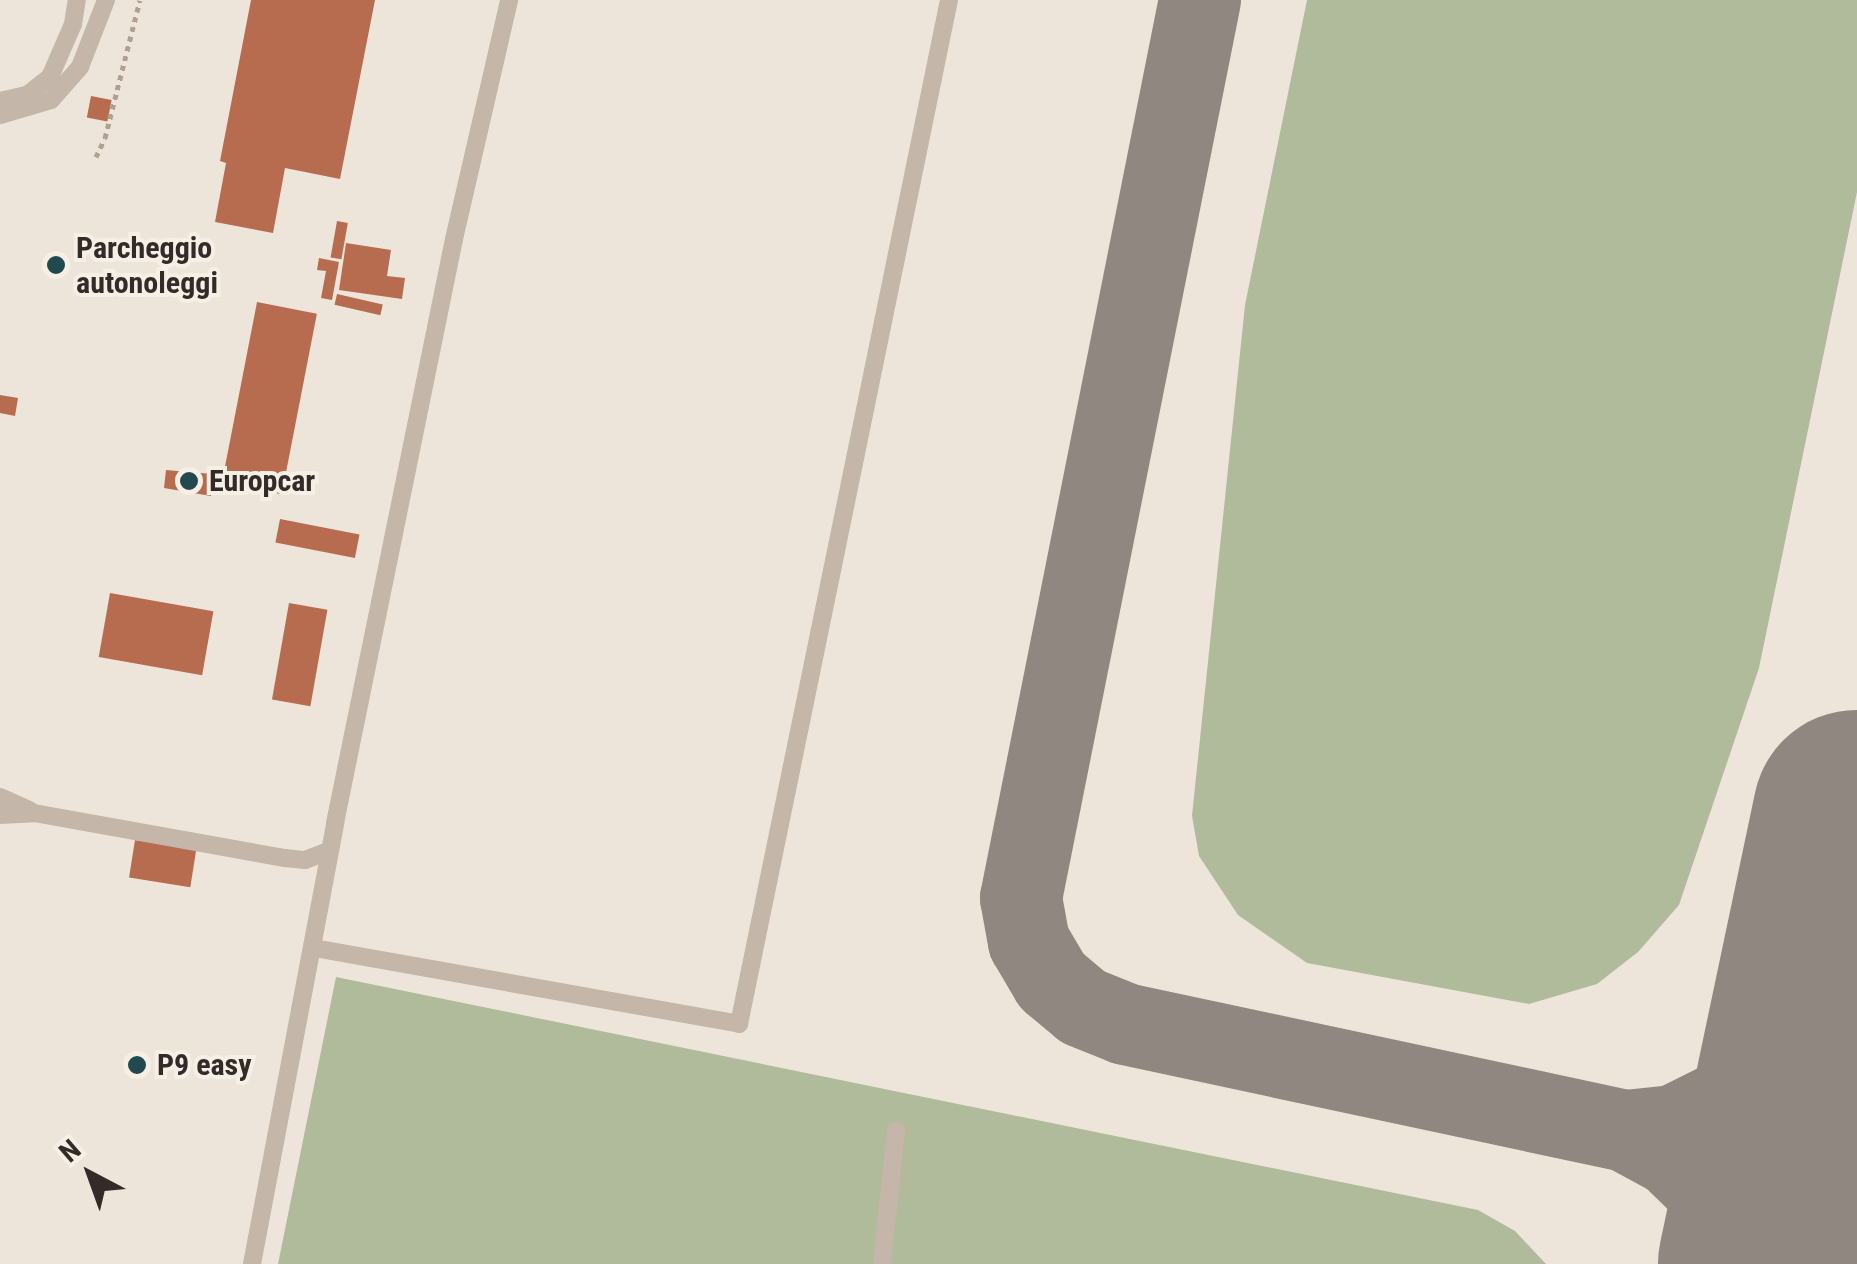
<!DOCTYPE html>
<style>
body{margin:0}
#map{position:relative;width:1857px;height:1264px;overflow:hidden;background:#eee5da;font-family:"Roboto Condensed",sans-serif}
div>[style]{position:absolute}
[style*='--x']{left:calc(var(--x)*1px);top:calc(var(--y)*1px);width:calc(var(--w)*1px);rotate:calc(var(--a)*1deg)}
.green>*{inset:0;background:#b0bb9c}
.taxiway>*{height:82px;margin:-41px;padding:0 41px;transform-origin:41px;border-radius:41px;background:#908880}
.runway>*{height:208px;margin:-104px;padding:0 104px;transform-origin:104px;border-radius:104px;background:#908880}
.building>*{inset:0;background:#b76c4f;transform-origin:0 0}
.path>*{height:5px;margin-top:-2.5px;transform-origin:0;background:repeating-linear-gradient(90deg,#b0a092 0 5px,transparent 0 10px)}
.lane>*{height:18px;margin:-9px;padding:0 9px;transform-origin:9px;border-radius:9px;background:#c4b6a8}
.dots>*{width:28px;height:28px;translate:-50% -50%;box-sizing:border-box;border:5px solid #f6efe6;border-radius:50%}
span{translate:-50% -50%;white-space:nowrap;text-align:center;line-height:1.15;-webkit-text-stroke:8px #f6efe6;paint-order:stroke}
.poi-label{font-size:30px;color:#322b27;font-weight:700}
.left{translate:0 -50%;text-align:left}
.north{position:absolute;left:40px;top:1124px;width:100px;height:100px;-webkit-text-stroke:8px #f6efe6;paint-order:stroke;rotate:319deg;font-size:28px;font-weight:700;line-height:40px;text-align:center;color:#322b27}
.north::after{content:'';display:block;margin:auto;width:35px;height:45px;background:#322b27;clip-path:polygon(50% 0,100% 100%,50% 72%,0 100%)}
</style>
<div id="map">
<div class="green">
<i style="clip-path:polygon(1307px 0,1857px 0,1857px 192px,1759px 668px,1679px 905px,1638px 952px,1597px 984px,1529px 1004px,1307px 963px,1238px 915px,1199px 856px,1192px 816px,1245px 305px)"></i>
<i style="clip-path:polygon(336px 977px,1478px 1210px,1515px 1231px,1546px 1264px,278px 1264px)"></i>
</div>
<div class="taxiway">
<i style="--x:1200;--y:0;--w:916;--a:101.27"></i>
<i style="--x:1021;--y:898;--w:45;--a:79.7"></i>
<i style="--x:1029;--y:942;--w:45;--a:59.5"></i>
<i style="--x:1052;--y:981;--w:40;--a:40"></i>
<i style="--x:1083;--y:1007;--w:45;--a:22"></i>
<i style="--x:1125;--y:1024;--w:512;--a:12.06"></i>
<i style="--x:1626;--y:1131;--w:52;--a:28.5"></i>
<i style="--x:1672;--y:1156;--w:52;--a:44.2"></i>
<i style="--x:1709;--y:1192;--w:55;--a:62"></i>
<i style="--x:1735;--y:1241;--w:24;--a:75"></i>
<i style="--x:1626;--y:1131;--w:48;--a:-5.9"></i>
<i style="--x:1674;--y:1126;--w:83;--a:-26.6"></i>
<i style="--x:1748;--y:1089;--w:62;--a:-46.3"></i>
<i style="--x:1791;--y:1044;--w:67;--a:-62.3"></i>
<i style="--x:1784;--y:1160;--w:74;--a:10.9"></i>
</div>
<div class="runway">
<i style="--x:1762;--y:1264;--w:460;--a:-78.1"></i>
</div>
<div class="building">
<i style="clip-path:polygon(251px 0,375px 0,340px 179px,285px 168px,273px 233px,215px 222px,226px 163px,220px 161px)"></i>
<i style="left:91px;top:96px;width:21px;height:22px;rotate:11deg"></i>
<i style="left:337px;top:221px;width:11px;height:37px;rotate:10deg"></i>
<i style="clip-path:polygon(346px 243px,391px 250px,387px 276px,405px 278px,402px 299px,339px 290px)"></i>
<i style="clip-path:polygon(319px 258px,339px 262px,332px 300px,321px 298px,326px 271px,317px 270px)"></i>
<i style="left:337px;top:294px;width:47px;height:11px;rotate:13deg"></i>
<i style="left:257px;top:302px;width:61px;height:184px;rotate:11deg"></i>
<i style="clip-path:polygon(0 395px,18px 398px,15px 416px,0 413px)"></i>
<i style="clip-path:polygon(166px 470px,213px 474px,211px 496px,164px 488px)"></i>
<i style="left:280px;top:519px;width:81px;height:24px;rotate:11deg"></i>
<i style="left:110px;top:593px;width:105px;height:65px;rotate:10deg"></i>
<i style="left:289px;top:603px;width:39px;height:98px;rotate:10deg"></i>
<i style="left:135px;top:840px;width:62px;height:38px;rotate:9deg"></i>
</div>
<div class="path">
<i style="--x:96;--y:157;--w:21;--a:-65"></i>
<i style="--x:105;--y:138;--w:142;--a:-75.8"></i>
</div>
<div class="lane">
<i style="--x:0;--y:101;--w:28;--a:-13"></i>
<i style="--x:27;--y:95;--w:29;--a:-38"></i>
<i style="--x:50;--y:77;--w:58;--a:-66.5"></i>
<i style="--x:73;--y:24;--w:24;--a:-81"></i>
<i style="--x:0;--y:115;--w:53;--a:-16.4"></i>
<i style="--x:51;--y:100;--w:44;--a:-48.7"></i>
<i style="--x:80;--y:67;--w:72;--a:-68.8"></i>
<i style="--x:0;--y:797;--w:32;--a:24"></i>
<i style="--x:0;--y:815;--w:34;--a:-3"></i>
<i style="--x:34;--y:813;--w:255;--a:10.2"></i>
<i style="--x:285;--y:858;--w:20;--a:6"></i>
<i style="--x:305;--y:860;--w:26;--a:-21"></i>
<i style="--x:314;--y:948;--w:432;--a:10.1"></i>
<i style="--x:739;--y:1024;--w:1045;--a:-78.41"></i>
<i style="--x:252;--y:1264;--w:449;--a:-79.3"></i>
<i style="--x:335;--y:823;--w:596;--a:-78.48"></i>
<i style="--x:454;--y:239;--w:245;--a:-77"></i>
<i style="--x:882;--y:1264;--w:134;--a:-84"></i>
</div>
<div class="dots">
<i style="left:56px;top:265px;background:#224a4e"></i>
<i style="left:189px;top:481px;background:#224a4e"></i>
<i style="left:137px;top:1065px;background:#224a4e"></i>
</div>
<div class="poi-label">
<span class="left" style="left:76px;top:265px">Parcheggio<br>autonoleggi</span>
<span class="left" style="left:209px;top:481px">Europcar</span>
<span class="left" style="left:157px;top:1065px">P9 easy</span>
</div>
<div class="north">N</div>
</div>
